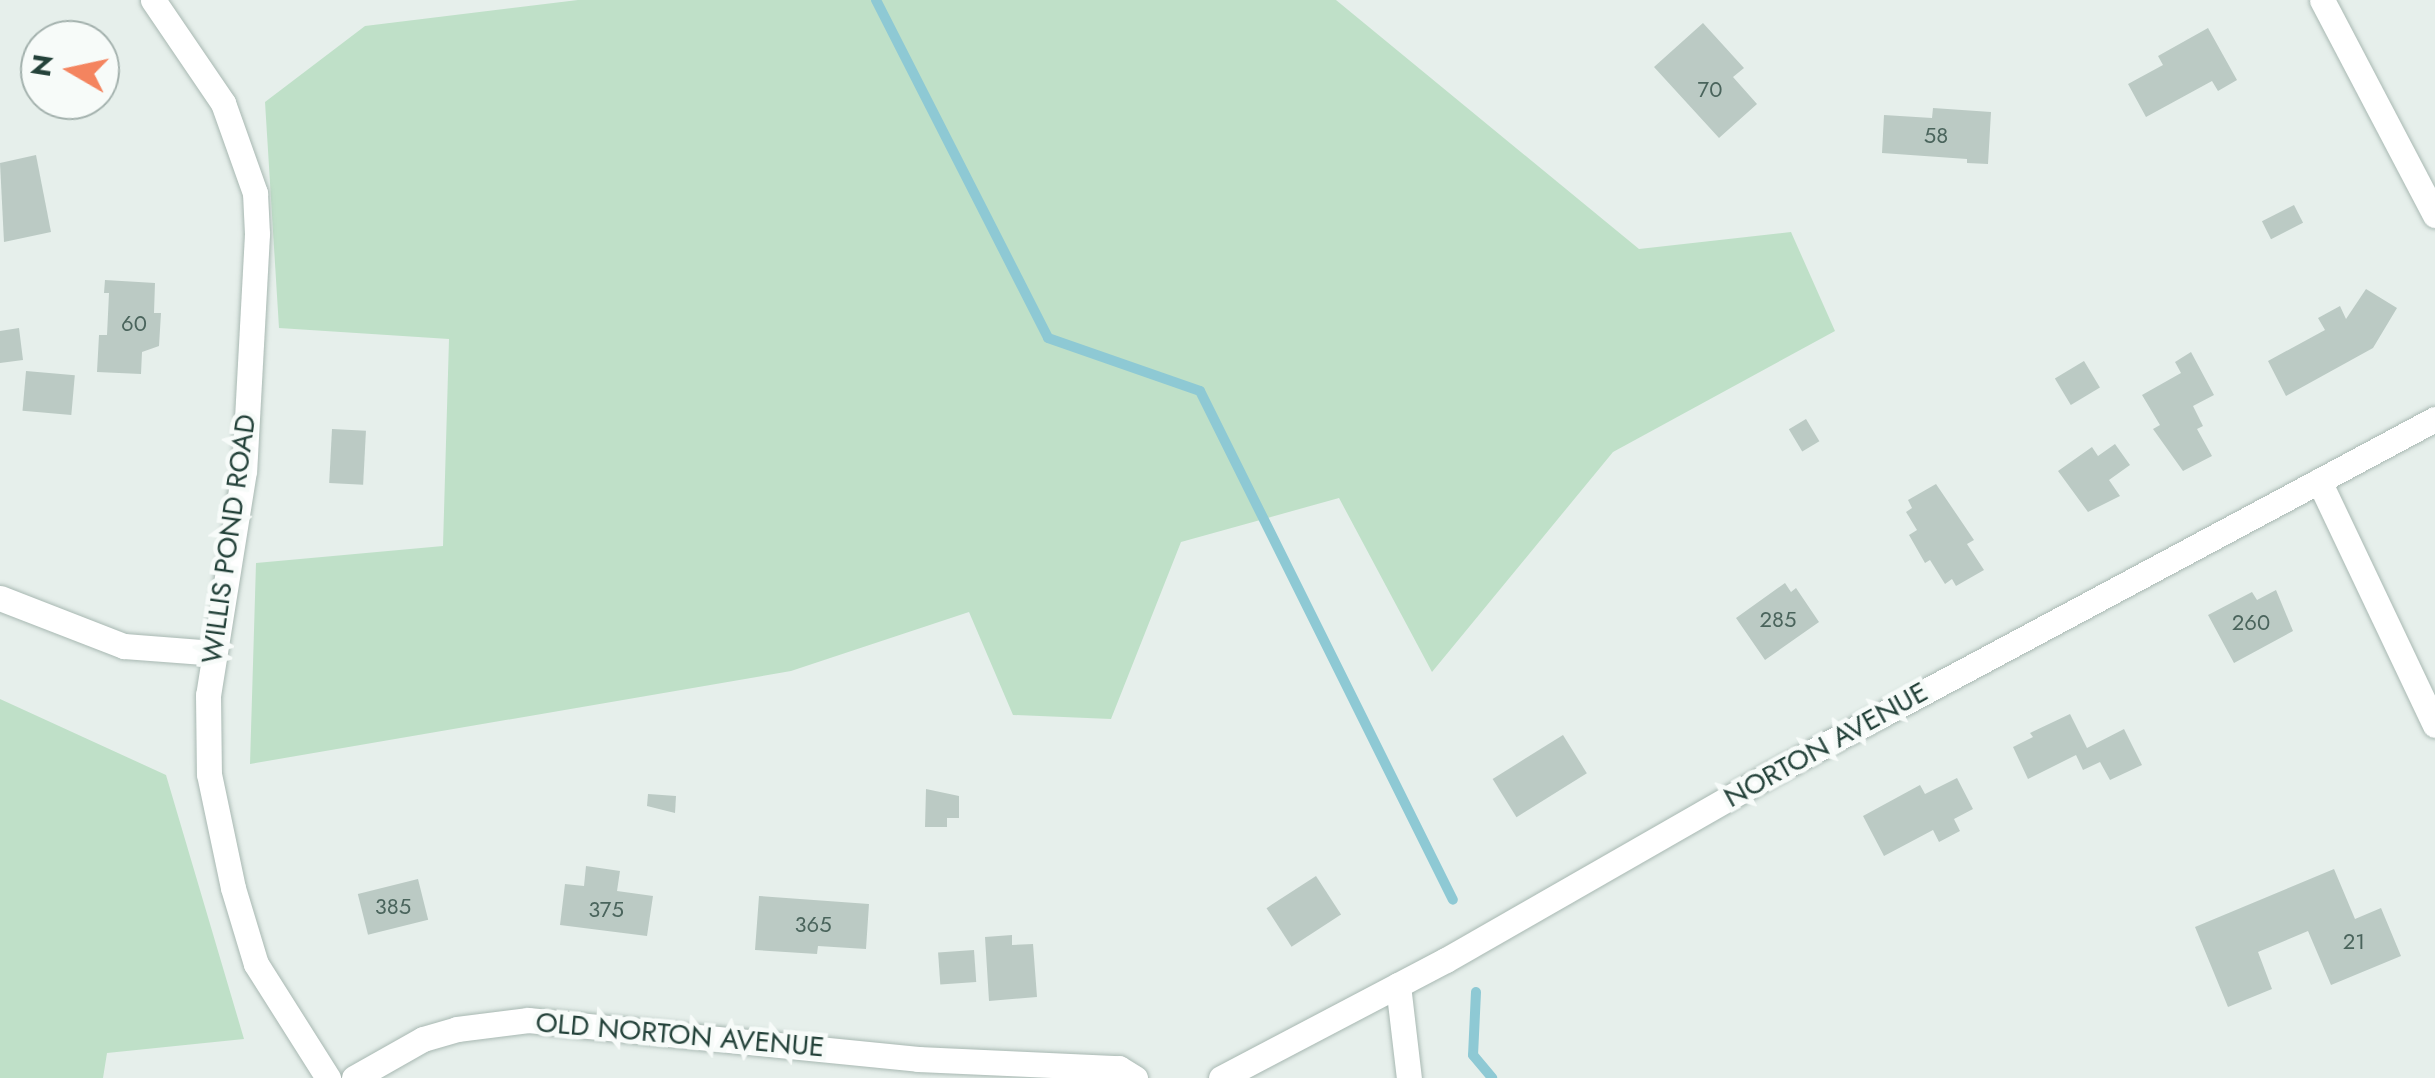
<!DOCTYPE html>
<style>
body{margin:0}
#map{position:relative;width:2435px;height:1078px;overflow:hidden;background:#e6efeb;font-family:Jost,sans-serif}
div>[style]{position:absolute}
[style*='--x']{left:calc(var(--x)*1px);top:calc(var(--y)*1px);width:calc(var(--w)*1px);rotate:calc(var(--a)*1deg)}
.green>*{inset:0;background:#bfe0c8}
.stream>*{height:10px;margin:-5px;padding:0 5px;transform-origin:5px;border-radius:5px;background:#8ec9d4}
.building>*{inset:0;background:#bbcac4;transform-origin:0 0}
.roads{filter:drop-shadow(0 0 2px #a8b8b2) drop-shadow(0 0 2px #a8b8b2)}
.street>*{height:25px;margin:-12.5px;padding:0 12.5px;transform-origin:12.5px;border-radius:12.5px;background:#fff}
span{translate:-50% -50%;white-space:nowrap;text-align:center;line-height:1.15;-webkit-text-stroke:9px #f7fbf9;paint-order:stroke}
.number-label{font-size:22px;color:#4a645c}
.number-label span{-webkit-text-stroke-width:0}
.street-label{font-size:28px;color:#24423a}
.north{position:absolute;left:20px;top:20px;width:100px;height:100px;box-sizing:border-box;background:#f7fbf9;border:2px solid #a3b1ad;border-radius:50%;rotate:279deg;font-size:28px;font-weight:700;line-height:40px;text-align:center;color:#24423a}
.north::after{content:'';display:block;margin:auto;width:35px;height:45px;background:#f4845f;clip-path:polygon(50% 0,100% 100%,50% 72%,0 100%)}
</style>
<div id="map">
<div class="green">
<i style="clip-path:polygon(578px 0,1336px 0,1639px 249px,1791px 232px,1835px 331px,1613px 452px,1432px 672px,1339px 498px,1181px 542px,1111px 719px,1013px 715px,969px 612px,791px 671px,250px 764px,256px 563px,443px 546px,449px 339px,279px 328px,265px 102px,365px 26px)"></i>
<i style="clip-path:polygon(0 699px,166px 775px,244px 1039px,107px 1053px,103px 1078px,0 1078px)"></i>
</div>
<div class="stream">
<i style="--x:876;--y:0;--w:379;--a:63"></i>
<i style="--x:1048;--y:338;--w:161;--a:19.2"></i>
<i style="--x:1200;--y:391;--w:568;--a:63.57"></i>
<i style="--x:1476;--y:992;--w:63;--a:92.7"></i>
<i style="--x:1473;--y:1055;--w:30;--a:50"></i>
</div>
<div class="building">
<i style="clip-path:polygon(1703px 23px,1744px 68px,1733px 77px,1757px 104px,1719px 138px,1654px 67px)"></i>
<i style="clip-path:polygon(2208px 28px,2237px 80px,2218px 91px,2212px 81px,2146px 117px,2128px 84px,2163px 65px,2158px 56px)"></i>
<i style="clip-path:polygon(1933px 108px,1991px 112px,1988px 164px,1967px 163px,1967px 159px,1882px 153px,1884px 115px,1932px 118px)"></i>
<i style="clip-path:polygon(36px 155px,51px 232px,4px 242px,0 163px)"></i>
<i style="left:2294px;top:205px;width:20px;height:36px;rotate:63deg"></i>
<i style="clip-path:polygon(105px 280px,155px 283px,154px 313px,161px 313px,159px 346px,142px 352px,141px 374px,97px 372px,99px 335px,107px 335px,109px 293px,104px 293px)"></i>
<i style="clip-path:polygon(2366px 289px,2397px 308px,2373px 348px,2286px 396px,2268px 361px,2325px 330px,2318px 318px,2340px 306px,2346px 319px)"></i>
<i style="clip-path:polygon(19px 328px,23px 360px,0 363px,0 331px)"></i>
<i style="clip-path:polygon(2191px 352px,2214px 395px,2193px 406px,2203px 426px,2197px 429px,2212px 456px,2183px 471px,2153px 429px,2160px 425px,2142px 395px,2181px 373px,2175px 362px)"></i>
<i style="left:2084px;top:361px;width:31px;height:34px;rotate:59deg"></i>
<i style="left:26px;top:371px;width:49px;height:40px;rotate:5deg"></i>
<i style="left:1806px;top:419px;width:26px;height:20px;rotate:59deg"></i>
<i style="left:332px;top:429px;width:34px;height:54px;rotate:3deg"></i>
<i style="clip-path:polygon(2115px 444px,2130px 465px,2109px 480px,2120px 496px,2088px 512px,2058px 471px,2092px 447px,2098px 456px)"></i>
<i style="clip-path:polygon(1936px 484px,1974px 540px,1967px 544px,1984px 570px,1956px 586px,1952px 579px,1945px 584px,1930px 560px,1925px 563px,1909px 535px,1917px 530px,1906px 512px,1912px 508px,1908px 500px)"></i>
<i style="clip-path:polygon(1785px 583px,1791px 592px,1796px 588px,1819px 622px,1765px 660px,1736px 618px)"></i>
<i style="clip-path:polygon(2276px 590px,2293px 631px,2234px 663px,2208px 615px,2252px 592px,2257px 600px)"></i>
<i style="clip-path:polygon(2070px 714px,2087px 748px,2124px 729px,2142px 765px,2110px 780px,2100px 762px,2083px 770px,2076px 755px,2028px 779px,2013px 747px,2033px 737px,2030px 733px)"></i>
<i style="left:1563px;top:735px;width:45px;height:83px;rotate:58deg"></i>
<i style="clip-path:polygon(1957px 778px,1973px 809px,1954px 819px,1960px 831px,1939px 842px,1933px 830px,1884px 856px,1863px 816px,1920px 785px,1925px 794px)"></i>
<i style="clip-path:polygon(926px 789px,959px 796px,959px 818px,947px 818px,947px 827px,925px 827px)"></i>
<i style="clip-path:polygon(648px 794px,676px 796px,675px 813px,647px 806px)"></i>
<i style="clip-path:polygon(586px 866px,620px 871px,617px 891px,653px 896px,647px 936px,560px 925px,565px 884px,584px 886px)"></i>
<i style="clip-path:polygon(2334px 869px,2355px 919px,2381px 908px,2401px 956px,2331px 985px,2308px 931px,2258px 952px,2272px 989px,2228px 1007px,2195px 927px)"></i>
<i style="left:1316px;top:876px;width:46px;height:59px;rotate:57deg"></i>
<i style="left:418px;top:879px;width:42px;height:62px;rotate:76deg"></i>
<i style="clip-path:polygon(759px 896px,869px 904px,866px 949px,818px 946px,817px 954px,755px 950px)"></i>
<i style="clip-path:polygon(1012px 935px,1012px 945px,1033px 944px,1037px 997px,989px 1001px,985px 937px)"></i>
<i style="left:974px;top:950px;width:32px;height:36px;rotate:86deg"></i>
</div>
<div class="roads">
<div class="street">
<i style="--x:153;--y:0;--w:125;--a:55.8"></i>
<i style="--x:223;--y:103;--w:96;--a:70.4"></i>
<i style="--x:255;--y:193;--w:41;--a:87.2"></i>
<i style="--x:257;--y:234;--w:237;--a:93.1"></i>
<i style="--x:244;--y:471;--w:227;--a:99.1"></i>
<i style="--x:208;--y:695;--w:79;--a:89.3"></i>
<i style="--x:209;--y:774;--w:116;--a:78.1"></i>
<i style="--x:233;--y:888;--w:79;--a:73.2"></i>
<i style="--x:256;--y:964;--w:135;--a:57.7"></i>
<i style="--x:2322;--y:0;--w:243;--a:62.3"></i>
<i style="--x:2319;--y:481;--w:270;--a:64.6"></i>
<i style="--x:0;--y:598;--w:133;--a:21.2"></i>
<i style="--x:124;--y:646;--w:90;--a:4.4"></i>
<i style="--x:1398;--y:985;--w:94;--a:83.3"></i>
<i style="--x:354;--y:1078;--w:79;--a:-29.5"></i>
<i style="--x:423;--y:1039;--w:35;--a:-16"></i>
<i style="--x:457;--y:1029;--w:72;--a:-7.2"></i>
<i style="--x:528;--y:1020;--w:392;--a:5.7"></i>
<i style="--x:918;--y:1059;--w:201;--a:2.6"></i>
<i style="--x:1119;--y:1068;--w:19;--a:32"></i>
<i style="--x:1221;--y:1078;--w:254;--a:-27.7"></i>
<i style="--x:1446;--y:960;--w:372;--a:-29.8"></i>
<i style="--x:1769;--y:775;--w:755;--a:-28.13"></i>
</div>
</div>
<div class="number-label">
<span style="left:1710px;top:90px">70</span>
<span style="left:1936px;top:136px">58</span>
<span style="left:134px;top:324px">60</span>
<span style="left:1778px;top:620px">285</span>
<span style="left:2251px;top:623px">260</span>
<span style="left:393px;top:907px">385</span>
<span style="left:606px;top:910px">375</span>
<span style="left:813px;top:925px">365</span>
<span style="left:2354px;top:942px">21</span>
</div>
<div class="street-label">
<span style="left:229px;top:539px;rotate:-82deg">WILLIS POND ROAD</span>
<span style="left:1826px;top:745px;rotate:-29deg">NORTON AVENUE</span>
<span style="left:680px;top:1035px;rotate:5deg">OLD NORTON AVENUE</span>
</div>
<div class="north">N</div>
</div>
